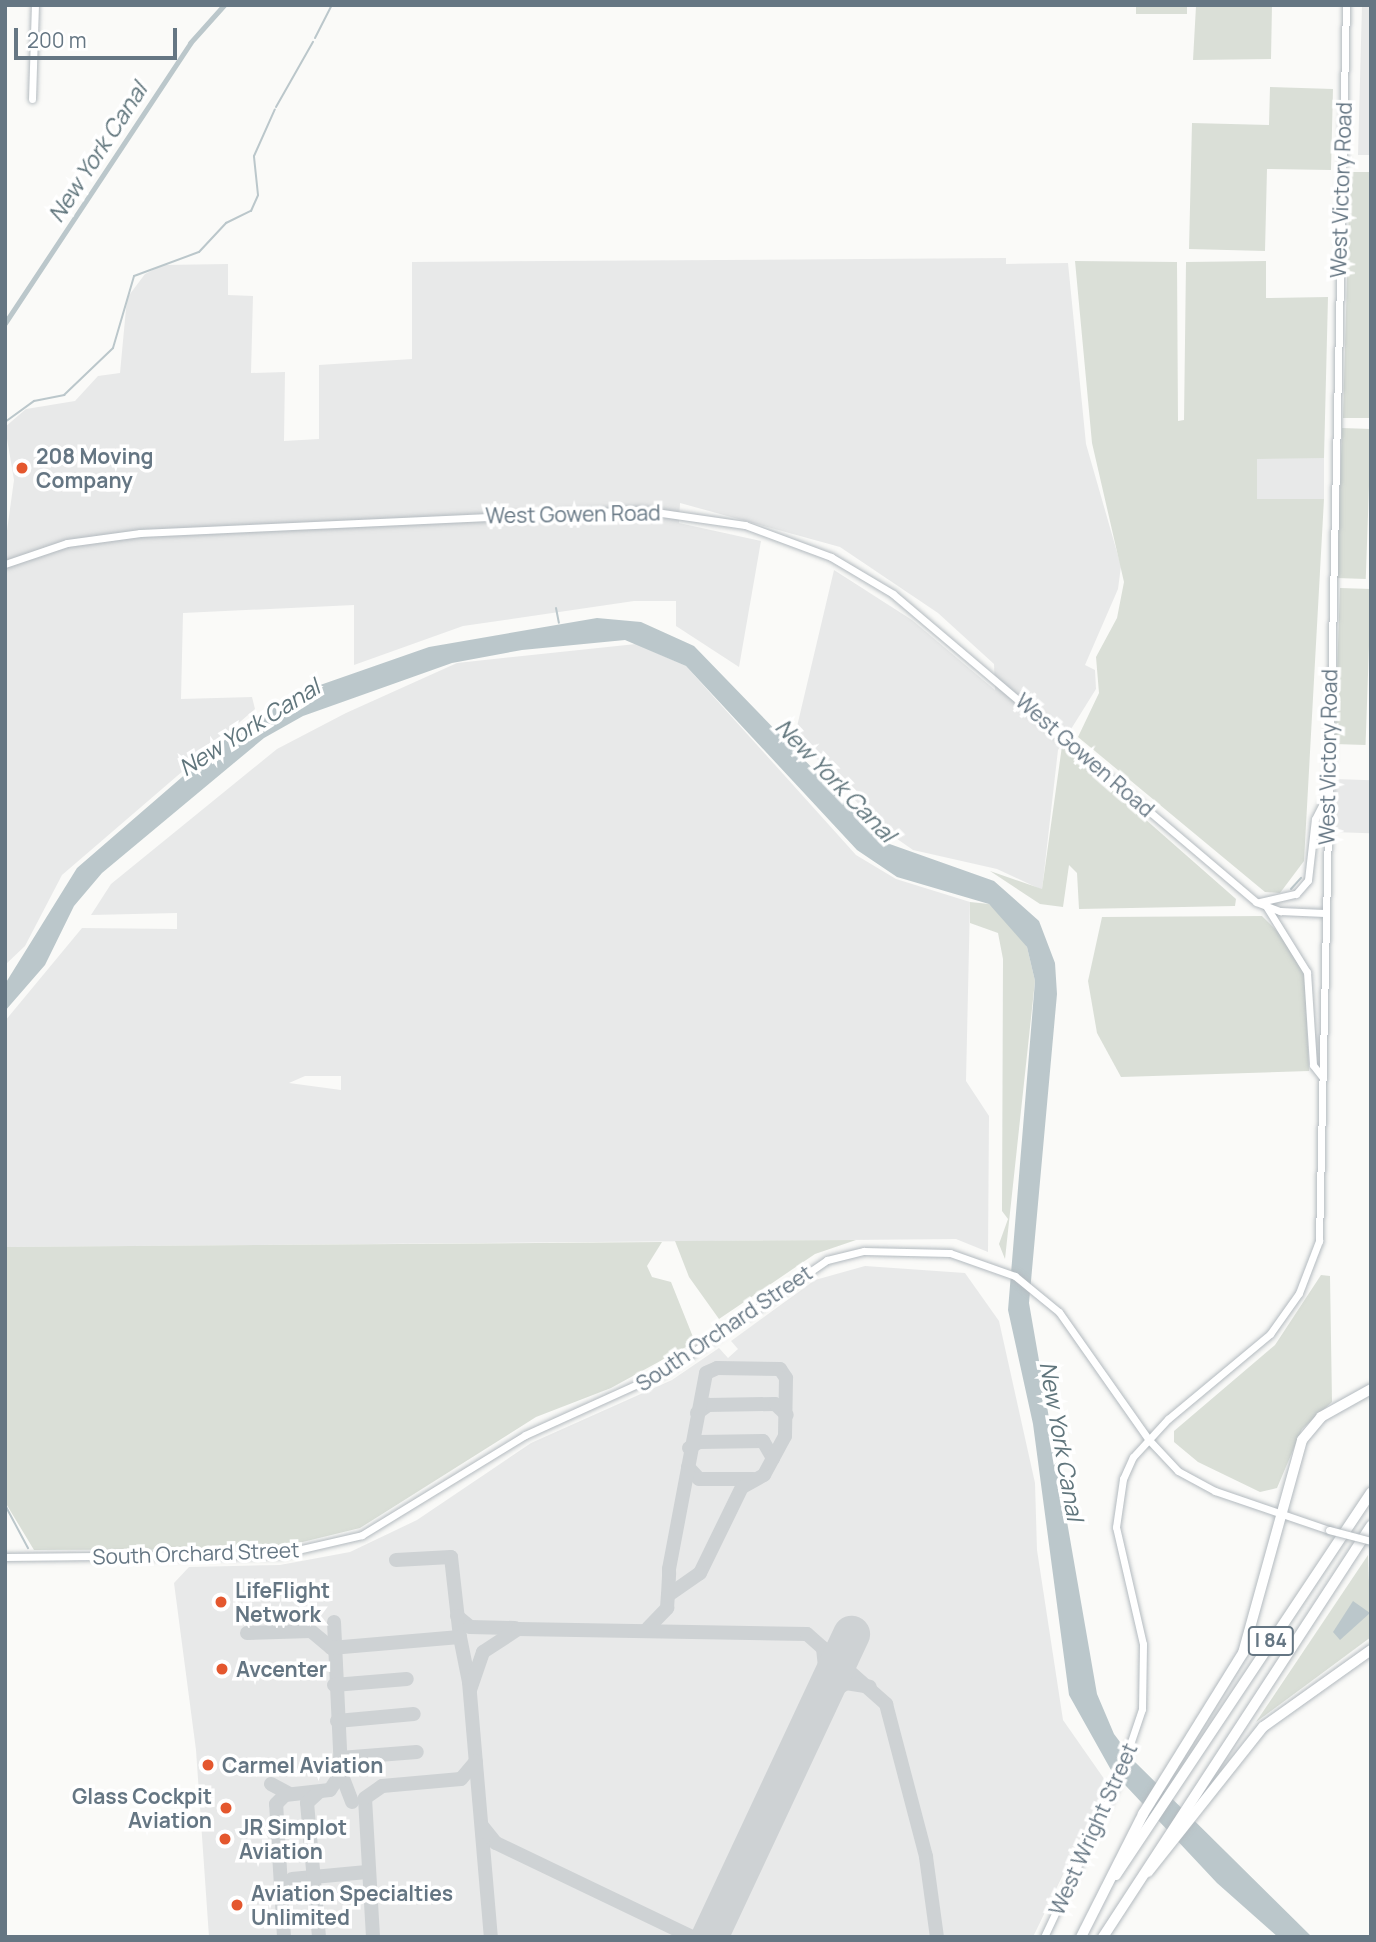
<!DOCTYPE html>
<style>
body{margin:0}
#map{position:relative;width:1376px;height:1942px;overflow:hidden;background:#fafaf8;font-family:Manrope,sans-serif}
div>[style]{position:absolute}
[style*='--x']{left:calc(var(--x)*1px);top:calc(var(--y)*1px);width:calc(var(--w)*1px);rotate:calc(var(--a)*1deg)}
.built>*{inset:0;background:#e8e9e9;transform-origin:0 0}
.green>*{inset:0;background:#dadfd7;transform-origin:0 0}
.water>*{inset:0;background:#bbc7cb}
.stream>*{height:2px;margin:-1px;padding:0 1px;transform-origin:1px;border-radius:1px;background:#bbc7cb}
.canal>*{height:5px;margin:-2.5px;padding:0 2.5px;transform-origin:2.5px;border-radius:2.5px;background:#bbc7cb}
.taxiway>*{height:14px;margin:-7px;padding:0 7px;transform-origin:7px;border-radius:7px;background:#ced2d4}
.runway>*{height:37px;margin:-18.5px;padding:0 18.5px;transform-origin:18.5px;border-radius:18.5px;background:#ced2d4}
.roads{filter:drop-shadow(0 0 2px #b3babf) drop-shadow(0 0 2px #b3babf)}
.secondary>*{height:7px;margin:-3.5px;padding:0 3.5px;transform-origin:3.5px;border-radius:3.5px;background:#fff}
.highway>*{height:10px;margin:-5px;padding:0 5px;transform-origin:5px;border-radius:5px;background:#fff}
.bridges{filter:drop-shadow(0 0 2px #b3babf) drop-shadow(0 0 2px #b3babf)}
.secondary-bridge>*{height:7px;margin:-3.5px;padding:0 3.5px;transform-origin:3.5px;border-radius:3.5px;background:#fff}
.dots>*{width:19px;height:19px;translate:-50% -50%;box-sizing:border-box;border:4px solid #fff;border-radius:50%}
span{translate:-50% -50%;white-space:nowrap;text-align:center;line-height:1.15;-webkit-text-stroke:7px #fff;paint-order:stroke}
.shield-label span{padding:2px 5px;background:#fff;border:2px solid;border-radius:5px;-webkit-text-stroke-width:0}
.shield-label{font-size:19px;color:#657683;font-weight:700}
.street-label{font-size:21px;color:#657683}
.poi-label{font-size:21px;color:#657683;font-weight:700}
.left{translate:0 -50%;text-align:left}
.right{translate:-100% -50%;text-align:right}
.water-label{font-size:23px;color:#60757c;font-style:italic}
.frame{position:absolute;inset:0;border:7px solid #657683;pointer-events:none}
.scale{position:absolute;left:14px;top:28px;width:163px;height:32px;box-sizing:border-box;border:4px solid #657683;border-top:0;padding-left:9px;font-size:21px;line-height:24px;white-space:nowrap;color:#657683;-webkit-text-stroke:5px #fff;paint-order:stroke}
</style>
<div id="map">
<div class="built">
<i style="clip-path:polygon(1362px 5px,1371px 5px,1371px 155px,1358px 155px)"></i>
<i style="clip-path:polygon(1006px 258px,1006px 264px,1068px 263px,1086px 444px,1121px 566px,1118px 589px,1085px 665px,1095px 670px,1096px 689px,1058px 750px,1042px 890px,997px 869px,913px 850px,880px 827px,795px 735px,834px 570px,912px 620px,995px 690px,994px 664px,938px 613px,840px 547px,680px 503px,679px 523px,761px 541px,739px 667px,676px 626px,676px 601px,634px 601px,463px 626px,354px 665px,354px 605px,183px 613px,181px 699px,252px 697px,255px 709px,62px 875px,25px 946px,5px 965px,5px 545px,14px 480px,5px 427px,26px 409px,75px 401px,98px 376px,120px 373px,127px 298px,145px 274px,163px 265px,228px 264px,228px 295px,253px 296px,251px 373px,285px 372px,284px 441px,319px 439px,319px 365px,412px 359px,412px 262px)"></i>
<i style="left:1257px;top:458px;width:67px;height:41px"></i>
<i style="clip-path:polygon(evenodd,636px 644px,686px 666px,856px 855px,896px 879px,970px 902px,966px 1081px,989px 1116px,988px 1252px,956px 1239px,5px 1247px,5px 1021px,82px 928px,177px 929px,177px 913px,91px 915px,111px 884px,277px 749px,346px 713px,457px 663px,636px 644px,305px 1076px,341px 1076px,341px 1090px,289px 1083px,305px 1076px)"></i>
<i style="left:1335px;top:779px;width:36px;height:53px;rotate:2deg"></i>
<i style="clip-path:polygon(865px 1266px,965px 1273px,999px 1321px,1035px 1483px,1037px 1550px,1063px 1720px,1107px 1783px,1033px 1937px,209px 1937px,196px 1750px,174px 1583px,189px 1567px,280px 1565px,350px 1552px,417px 1520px,531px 1443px,672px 1380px,719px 1348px,728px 1358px,738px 1349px,731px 1341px,815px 1280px)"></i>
</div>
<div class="green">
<i style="clip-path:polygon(1136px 5px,1272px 5px,1271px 59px,1193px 60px,1196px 6px,1187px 6px,1187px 14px,1136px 14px)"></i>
<i style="clip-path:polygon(1270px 87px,1333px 89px,1331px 170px,1267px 169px,1265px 251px,1189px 249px,1192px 123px,1269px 125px)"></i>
<i style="clip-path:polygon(1350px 172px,1371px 172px,1371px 418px,1343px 418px)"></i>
<i style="clip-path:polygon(1075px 261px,1177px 262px,1178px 421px,1184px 420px,1186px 262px,1266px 261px,1266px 298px,1328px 297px,1324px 458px,1257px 459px,1257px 499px,1324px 499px,1304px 861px,1280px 893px,1265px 892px,1078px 737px,1099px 693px,1096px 657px,1117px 618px,1124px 582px,1092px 443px)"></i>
<i style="left:1342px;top:428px;width:29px;height:150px;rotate:2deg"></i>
<i style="left:1340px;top:588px;width:31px;height:156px;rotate:2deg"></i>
<i style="clip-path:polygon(1062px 746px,1236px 899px,1235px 906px,1079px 909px,1077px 873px,1069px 865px,1063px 907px,1040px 904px,990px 871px,1042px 889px)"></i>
<i style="clip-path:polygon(970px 902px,989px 904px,1010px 921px,1027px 947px,1035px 981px,1005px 1259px,999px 1244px,1008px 1219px,1002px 1211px,1003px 959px,998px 933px,970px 923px)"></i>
<i style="clip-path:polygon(1262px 916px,1292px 946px,1305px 976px,1309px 1071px,1121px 1077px,1097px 1033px,1088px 981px,1102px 917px)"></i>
<i style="clip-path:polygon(856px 1240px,815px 1254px,719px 1319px,689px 1277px,675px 1241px)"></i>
<i style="clip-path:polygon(662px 1242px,647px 1266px,652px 1277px,671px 1282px,695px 1342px,611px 1388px,536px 1417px,360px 1528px,274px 1549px,34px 1550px,5px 1502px,5px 1247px)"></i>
<i style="clip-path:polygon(1321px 1275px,1330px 1276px,1332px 1402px,1302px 1429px,1277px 1488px,1260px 1492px,1198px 1462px,1174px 1442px,1174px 1431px,1275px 1345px)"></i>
<i style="clip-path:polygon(1368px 1555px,1371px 1637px,1256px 1722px)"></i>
</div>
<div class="water">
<i style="clip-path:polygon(597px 618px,641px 622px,694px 646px,884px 842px,994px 881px,1039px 921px,1055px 963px,1057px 994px,1029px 1303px,1097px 1694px,1114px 1734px,1135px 1762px,1312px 1937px,1278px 1937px,1217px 1883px,1111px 1770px,1069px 1695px,1033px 1424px,1008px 1310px,1035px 981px,1027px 947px,989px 904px,897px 877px,857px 850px,686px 666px,625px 640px,522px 650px,452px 663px,303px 716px,264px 738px,102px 873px,74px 906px,45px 965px,5px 1011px,5px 984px,77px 868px,241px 726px,303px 691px,429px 647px)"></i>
<i style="clip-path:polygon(1353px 1601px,1370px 1613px,1340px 1640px,1333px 1632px)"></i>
</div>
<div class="stream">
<i style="--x:315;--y:38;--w:37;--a:-63"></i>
<i style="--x:276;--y:107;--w:75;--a:-60.4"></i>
<i style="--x:5;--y:422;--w:36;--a:-36"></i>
<i style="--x:34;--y:401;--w:31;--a:-11"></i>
<i style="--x:64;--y:395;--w:68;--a:-43.8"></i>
<i style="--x:113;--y:348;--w:75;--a:-73.7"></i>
<i style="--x:134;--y:276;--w:69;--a:-20.3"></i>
<i style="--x:199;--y:252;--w:40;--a:-47"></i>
<i style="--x:226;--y:223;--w:28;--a:-26"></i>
<i style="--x:251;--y:211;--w:17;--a:-66"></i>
<i style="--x:258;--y:195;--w:39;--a:-96"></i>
<i style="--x:254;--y:156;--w:51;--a:-65.9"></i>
<i style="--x:5;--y:467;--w:60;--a:90"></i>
<i style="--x:556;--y:608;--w:15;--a:79"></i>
<i style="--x:1291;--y:889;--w:15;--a:-48"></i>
<i style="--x:5;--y:1505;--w:49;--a:61.9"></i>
</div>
<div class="canal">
<i style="--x:5;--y:323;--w:336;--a:-56.5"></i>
<i style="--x:190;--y:43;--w:51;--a:-48.2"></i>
</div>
<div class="taxiway">
<i style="--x:697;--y:1413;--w:14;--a:-36"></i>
<i style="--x:708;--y:1405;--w:67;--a:-0.9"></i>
<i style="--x:775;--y:1404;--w:16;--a:43"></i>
<i style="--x:689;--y:1448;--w:12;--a:-31"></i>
<i style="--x:699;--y:1442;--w:64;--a:-0.9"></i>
<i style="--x:763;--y:1441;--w:20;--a:60"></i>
<i style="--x:688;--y:1467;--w:16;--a:47"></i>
<i style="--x:699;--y:1479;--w:54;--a:0"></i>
<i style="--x:396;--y:1560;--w:55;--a:-3.1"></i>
<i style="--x:451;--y:1557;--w:81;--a:83.6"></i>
<i style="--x:457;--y:1616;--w:17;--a:40"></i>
<i style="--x:470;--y:1627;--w:45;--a:1.3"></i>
<i style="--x:334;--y:1622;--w:151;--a:87.3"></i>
<i style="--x:341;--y:1773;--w:31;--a:69"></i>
<i style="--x:648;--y:1628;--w:28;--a:-46"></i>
<i style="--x:667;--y:1608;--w:13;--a:-86"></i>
<i style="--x:668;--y:1595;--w:22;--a:-87"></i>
<i style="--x:669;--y:1573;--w:4;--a:-90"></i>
<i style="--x:669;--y:1569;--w:199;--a:-79.3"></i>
<i style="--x:706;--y:1373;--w:12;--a:-24"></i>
<i style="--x:717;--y:1368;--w:63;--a:0.9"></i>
<i style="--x:780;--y:1369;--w:11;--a:56"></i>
<i style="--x:786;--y:1378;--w:58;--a:91"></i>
<i style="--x:785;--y:1436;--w:44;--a:118.3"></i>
<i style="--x:764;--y:1475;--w:25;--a:151"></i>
<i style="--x:742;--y:1487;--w:96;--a:116"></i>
<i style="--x:700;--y:1573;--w:39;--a:145"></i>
<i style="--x:247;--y:1633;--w:64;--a:-1.8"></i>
<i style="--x:311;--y:1631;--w:26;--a:40"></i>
<i style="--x:331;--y:1648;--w:129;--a:-4.9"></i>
<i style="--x:460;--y:1637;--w:46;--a:78.7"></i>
<i style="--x:469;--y:1682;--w:256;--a:85.1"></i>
<i style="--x:823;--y:1648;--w:38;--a:84"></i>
<i style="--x:334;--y:1685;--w:73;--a:-4.7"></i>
<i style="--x:470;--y:1690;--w:40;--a:-71.1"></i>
<i style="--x:483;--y:1652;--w:42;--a:-33.3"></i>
<i style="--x:518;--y:1629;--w:289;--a:1"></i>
<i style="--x:807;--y:1634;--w:106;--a:41.5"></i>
<i style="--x:886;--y:1704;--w:158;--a:75.3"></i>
<i style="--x:926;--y:1857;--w:81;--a:82.2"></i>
<i style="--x:820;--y:1700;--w:31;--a:-33"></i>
<i style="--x:846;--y:1683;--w:24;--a:9"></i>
<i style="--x:337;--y:1721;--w:77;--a:-5.2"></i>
<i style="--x:340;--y:1758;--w:77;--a:-4.5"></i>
<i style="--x:271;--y:1784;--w:21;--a:28"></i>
<i style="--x:482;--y:1826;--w:22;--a:51"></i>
<i style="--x:496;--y:1843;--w:217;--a:25.6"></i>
<i style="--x:292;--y:1879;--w:75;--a:-5.3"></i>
<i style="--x:284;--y:1937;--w:133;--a:-93.4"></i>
<i style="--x:276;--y:1804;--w:13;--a:-45"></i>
<i style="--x:285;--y:1795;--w:45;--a:-6.3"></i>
<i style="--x:330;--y:1790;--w:20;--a:-57"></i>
<i style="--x:319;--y:1937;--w:135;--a:-95.1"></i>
<i style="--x:307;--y:1803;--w:16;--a:-43"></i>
<i style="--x:373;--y:1937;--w:139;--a:-93.3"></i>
<i style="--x:365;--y:1798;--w:21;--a:-35"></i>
<i style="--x:382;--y:1786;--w:79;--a:-5.1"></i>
<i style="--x:461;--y:1779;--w:23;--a:-50"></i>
</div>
<div class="runway">
<i style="--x:709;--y:1937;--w:335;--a:-64.9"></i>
</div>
<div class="roads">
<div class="secondary">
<i style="--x:32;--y:99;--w:94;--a:-88.2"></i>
<i style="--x:5;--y:564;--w:65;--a:-18.7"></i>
<i style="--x:67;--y:543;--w:74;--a:-7.8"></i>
<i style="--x:140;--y:533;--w:502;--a:-2.63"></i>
<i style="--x:641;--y:510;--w:105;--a:8.2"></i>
<i style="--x:745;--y:525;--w:92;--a:20.4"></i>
<i style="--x:831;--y:557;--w:72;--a:30.8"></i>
<i style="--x:893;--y:594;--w:476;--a:40.3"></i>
<i style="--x:1256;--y:902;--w:26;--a:21"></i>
<i style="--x:1280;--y:911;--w:44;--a:2.6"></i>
<i style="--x:1260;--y:902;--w:37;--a:-13"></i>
<i style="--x:1296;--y:894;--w:18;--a:-49"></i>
<i style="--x:1308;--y:880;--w:61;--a:-83.5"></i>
<i style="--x:1315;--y:819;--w:25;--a:-63"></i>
<i style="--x:1266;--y:906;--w:78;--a:58.2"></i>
<i style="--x:1307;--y:972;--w:93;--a:86.3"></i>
<i style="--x:1313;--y:1065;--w:16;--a:52"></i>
<i style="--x:5;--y:1557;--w:275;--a:-0.6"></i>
<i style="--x:280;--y:1554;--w:84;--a:-13"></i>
<i style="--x:362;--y:1535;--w:191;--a:-31.5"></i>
<i style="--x:525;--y:1435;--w:153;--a:-24.4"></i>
<i style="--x:664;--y:1372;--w:198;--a:-34.5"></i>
<i style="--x:827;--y:1260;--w:38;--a:-14"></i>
<i style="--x:864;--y:1251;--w:86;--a:1.3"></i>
<i style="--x:950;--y:1253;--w:69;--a:19.5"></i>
<i style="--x:1015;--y:1276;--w:57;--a:39.3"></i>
<i style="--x:1059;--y:1312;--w:156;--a:54.9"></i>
<i style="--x:1149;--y:1440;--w:42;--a:46.9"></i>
<i style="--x:1178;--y:1471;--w:42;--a:28.4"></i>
<i style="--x:1215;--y:1491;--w:120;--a:18.9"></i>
<i style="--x:1044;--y:1937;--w:174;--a:-64.8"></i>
<i style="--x:1118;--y:1780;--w:75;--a:-71.3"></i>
<i style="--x:1142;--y:1709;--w:65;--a:-89.1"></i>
<i style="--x:1143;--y:1644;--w:120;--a:-103"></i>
<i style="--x:1116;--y:1527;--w:49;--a:-81.7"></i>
<i style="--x:1123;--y:1479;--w:24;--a:-66"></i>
<i style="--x:1133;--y:1457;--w:52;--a:-47.4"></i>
<i style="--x:1168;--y:1419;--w:133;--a:-39.8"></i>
<i style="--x:1270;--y:1334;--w:50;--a:-54.7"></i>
<i style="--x:1299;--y:1293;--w:56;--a:-69"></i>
<i style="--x:1319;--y:1241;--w:1236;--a:-88.75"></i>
</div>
<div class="highway">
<i style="--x:1148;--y:1872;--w:185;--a:-51.6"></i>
<i style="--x:1263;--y:1727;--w:133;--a:-35.5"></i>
<i style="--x:1116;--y:1875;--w:460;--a:-56.3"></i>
<i style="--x:1081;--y:1937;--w:138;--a:-63.2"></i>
<i style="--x:1143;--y:1814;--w:190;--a:-58.2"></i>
<i style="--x:1243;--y:1653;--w:221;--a:-74.5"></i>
<i style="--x:1302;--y:1440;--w:30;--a:-50"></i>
<i style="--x:1321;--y:1417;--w:57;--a:-29.2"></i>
<i style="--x:1103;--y:1937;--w:491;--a:-56.9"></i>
</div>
</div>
<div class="bridges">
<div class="secondary-bridge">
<i style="--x:1329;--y:1530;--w:43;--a:14.7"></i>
</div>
</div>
<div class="dots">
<i style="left:22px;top:468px;background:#e4572e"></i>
<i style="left:221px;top:1602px;background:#e4572e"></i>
<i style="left:222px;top:1669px;background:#e4572e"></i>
<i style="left:208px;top:1765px;background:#e4572e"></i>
<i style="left:226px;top:1808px;background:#e4572e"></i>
<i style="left:225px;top:1839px;background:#e4572e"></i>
<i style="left:237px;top:1905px;background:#e4572e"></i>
</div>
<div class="shield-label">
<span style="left:1271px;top:1641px">I 84</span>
</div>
<div class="street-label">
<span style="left:1341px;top:190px;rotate:-88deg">West Victory Road</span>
<span style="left:573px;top:514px;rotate:-1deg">West Gowen Road</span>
<span style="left:1085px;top:755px;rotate:41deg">West Gowen Road</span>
<span style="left:1328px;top:757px;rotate:-89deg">West Victory Road</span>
<span style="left:724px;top:1328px;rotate:-34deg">South Orchard Street</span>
<span style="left:196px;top:1553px;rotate:-2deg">South Orchard Street</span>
<span style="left:1093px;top:1829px;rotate:-66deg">West Wright Street</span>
</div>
<div class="poi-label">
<span class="left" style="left:36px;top:468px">208 Moving<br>Company</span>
<span class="left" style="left:235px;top:1602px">LifeFlight<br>Network</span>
<span class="left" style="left:236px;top:1669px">Avcenter</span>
<span class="left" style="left:222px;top:1765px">Carmel Aviation</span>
<span class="right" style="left:212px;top:1808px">Glass Cockpit<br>Aviation</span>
<span class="left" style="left:239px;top:1839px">JR Simplot<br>Aviation</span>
<span class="left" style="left:251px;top:1905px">Aviation Specialties<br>Unlimited</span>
</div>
<div class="water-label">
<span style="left:97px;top:152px;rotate:-57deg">New York Canal</span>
<span style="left:249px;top:727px;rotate:-32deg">New York Canal</span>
<span style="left:836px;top:780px;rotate:46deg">New York Canal</span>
<span style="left:1062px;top:1441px;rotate:80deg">New York Canal</span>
</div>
<div class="frame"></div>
<div class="scale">200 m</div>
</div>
